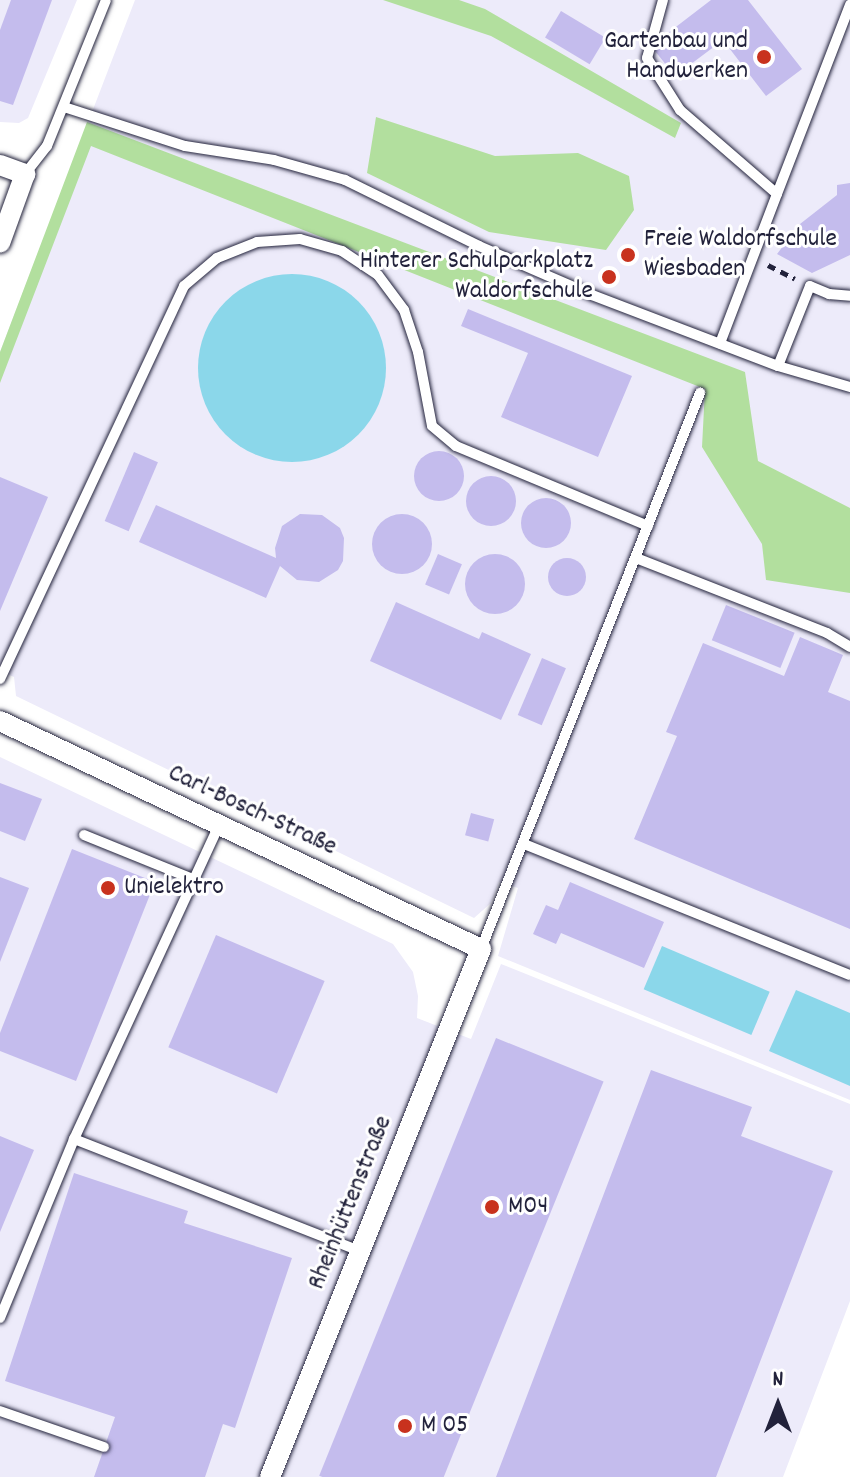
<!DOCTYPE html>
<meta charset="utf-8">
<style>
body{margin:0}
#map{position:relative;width:850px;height:1477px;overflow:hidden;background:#fff;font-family:Dekko,sans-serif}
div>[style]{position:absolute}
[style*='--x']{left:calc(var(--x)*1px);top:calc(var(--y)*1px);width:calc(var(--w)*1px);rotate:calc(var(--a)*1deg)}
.built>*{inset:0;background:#edebfa}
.green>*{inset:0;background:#b2df9e}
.water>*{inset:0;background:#8bd7ea;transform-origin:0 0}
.round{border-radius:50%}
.building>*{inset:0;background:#c4bced;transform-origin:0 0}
.path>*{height:5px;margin-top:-2.5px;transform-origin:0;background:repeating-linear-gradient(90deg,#22223b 0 8px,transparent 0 14px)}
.roads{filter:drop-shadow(0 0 2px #22223b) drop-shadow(0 0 2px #22223b)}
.service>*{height:10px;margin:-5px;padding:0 5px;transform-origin:5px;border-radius:5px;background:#fff}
.minor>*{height:20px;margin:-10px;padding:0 10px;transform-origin:10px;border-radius:10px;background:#fff}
.dots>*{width:22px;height:22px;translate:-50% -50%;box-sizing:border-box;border:4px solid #fff;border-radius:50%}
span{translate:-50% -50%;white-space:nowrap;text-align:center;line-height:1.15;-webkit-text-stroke:6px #fff;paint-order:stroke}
.poi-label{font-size:26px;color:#22223b}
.right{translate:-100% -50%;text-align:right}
.left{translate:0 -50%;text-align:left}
.street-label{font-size:26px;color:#22223b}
.north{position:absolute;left:738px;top:1365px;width:80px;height:80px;-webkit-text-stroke:6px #fff;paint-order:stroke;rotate:0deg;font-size:22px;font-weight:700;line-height:32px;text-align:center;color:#22223b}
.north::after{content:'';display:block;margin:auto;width:28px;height:36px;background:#22223b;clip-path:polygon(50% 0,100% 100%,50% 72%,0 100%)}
</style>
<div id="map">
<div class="built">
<i style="clip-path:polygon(0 0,77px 0,28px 118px,19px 123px,0 122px)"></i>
<i style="clip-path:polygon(135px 0,850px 0,850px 1100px,498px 956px,518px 888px,499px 882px,491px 903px,474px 918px,16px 696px,14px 677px,0 671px,0 352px)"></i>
<i style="clip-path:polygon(0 757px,393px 944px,413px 972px,418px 996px,417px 1018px,471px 1039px,501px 964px,850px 1104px,850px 1301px,783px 1477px,0 1477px)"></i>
</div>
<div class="green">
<i style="clip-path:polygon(383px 0,459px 0,485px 9px,681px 123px,675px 138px,491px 36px)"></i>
<i style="clip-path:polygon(376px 117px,495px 156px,578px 153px,629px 176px,634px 210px,606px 250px,489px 232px,367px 173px)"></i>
<i style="clip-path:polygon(87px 122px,745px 372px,758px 461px,850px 508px,850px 593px,766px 580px,762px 544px,702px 447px,705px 389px,91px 146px,0 383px,0 352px)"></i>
</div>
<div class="water">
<i class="round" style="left:198px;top:274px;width:188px;height:188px"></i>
<i style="left:662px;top:946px;width:117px;height:47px;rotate:23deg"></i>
<i style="clip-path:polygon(796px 990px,850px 1013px,850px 1086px,769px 1051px)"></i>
</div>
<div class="building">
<i style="clip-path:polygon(11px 0,52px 0,13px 105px,0 101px,0 30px)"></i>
<i style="clip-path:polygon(711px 0,748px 0,802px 69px,766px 96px,723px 40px,675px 76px,651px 46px)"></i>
<i style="left:561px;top:11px;width:52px;height:31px;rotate:31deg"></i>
<i style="clip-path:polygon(850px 183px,850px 255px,812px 273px,777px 254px,800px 224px,837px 195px,837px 185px)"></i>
<i style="clip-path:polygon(468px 309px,632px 376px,598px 457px,501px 417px,528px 353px,461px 326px)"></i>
<i class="round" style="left:414px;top:451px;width:50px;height:50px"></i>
<i style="left:134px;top:452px;width:26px;height:75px;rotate:23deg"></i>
<i class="round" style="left:466px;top:476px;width:50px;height:50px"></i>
<i style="clip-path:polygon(0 477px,48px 497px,0 611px)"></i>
<i class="round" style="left:521px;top:498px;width:50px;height:50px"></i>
<i style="clip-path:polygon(156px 505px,276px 558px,275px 548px,282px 526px,300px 514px,322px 515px,340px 528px,344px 538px,343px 561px,338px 570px,319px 582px,297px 580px,280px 566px,266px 598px,139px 542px)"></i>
<i class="round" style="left:372px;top:514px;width:60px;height:60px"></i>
<i style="left:438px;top:554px;width:26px;height:33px;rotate:23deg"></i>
<i class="round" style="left:465px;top:554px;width:60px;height:60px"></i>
<i class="round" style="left:548px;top:558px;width:38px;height:38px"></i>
<i style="clip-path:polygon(396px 602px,479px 639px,482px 632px,531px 654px,501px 720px,370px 661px)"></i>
<i style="left:726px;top:605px;width:74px;height:38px;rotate:22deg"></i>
<i style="clip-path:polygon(800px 637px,843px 655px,828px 692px,850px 701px,850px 929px,634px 839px,677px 736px,666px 732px,703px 643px,784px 676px)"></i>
<i style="left:542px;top:658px;width:26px;height:62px;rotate:23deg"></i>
<i style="clip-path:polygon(0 783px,42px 799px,25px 841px,0 831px)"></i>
<i style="left:471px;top:813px;width:24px;height:23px;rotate:15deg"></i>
<i style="clip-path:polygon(72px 849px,155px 882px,76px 1081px,0 1051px,0 1033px)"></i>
<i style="clip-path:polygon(0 877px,29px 888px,0 962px)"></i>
<i style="clip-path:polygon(570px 882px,664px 922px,644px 968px,561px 933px,556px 944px,533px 934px,546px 905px,558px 910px)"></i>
<i style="left:216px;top:935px;width:118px;height:122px;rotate:23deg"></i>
<i style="left:496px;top:1038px;width:116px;height:472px;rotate:22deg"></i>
<i style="clip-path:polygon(651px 1070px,752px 1107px,741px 1136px,833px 1171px,716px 1477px,496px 1477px)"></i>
<i style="clip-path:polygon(0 1136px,34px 1150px,0 1232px)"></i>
<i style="clip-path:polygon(74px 1173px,188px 1211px,184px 1223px,292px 1258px,235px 1428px,223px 1424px,205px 1477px,94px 1477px,115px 1417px,5px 1381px)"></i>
</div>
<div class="path">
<i style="--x:768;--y:265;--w:30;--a:27"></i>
</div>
<div class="roads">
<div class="service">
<i style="--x:663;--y:0;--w:60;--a:105.4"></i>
<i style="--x:647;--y:58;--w:62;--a:57.6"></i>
<i style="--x:680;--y:110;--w:128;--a:40.9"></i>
<i style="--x:777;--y:194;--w:160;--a:110.9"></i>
<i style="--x:64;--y:107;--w:127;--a:17.9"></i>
<i style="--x:185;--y:146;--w:90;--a:8.9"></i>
<i style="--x:274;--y:160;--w:74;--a:15.7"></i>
<i style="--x:345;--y:180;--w:149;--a:26.2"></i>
<i style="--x:479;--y:246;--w:123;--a:23.4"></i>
<i style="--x:592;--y:295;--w:199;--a:20.9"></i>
<i style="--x:778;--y:366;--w:75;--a:16.3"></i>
<i style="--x:25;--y:174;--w:36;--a:-52"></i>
<i style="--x:47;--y:146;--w:157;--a:-68"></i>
<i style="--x:777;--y:194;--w:203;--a:-68.9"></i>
<i style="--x:778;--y:366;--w:86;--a:-68.2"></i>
<i style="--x:810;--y:286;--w:21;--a:23"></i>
<i style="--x:829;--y:294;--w:21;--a:5"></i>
<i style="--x:636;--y:558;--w:205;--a:21.4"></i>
<i style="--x:827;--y:633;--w:27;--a:31"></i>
<i style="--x:0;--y:679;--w:434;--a:-64.9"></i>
<i style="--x:184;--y:286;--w:43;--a:-40.3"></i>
<i style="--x:217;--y:258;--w:43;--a:-21.8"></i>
<i style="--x:257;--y:242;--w:43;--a:-4"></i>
<i style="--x:300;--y:239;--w:44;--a:15.9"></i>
<i style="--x:342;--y:251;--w:43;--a:33.7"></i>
<i style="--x:378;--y:275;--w:44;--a:53.4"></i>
<i style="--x:404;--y:310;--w:44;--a:71.6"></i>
<i style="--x:418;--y:352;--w:75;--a:79.3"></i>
<i style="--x:432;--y:426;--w:31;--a:40"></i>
<i style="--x:456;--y:446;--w:208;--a:22.6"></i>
<i style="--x:84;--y:835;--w:118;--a:22"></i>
<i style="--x:524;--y:844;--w:351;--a:21.9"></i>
<i style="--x:481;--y:949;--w:598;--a:-68.5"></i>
<i style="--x:74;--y:1139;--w:307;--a:21.4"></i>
<i style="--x:0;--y:1318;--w:194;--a:-67.5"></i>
<i style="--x:74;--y:1139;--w:346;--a:-65.2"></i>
<i style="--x:0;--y:1411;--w:110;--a:19.1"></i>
</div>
<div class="minor">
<i style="--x:0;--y:165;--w:27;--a:20"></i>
<i style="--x:25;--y:174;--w:73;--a:109.9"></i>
<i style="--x:0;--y:721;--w:532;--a:25.36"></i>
<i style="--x:481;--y:949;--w:569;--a:111.78"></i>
</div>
</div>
<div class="dots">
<i style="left:764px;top:57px;background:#c8321e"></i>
<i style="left:628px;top:255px;background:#c8321e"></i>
<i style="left:609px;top:277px;background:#c8321e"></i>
<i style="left:108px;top:888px;background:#c8321e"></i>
<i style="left:492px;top:1207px;background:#c8321e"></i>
<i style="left:405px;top:1426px;background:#c8321e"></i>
</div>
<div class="poi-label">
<span class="right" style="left:748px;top:57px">Gartenbau und<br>Handwerken</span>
<span class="left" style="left:644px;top:255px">Freie Waldorfschule<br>Wiesbaden</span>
<span class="right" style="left:593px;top:277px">Hinterer Schulparkplatz<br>Waldorfschule</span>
<span class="left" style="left:124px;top:888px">Unielektro</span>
<span class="left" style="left:508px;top:1207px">M04</span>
<span class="left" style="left:421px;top:1426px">M 05</span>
</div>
<div class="street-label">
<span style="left:252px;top:811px;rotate:25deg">Carl-Bosch-Straße</span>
<span style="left:351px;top:1203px;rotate:-68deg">Rheinhüttenstraße</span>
</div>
<div class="north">N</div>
</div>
